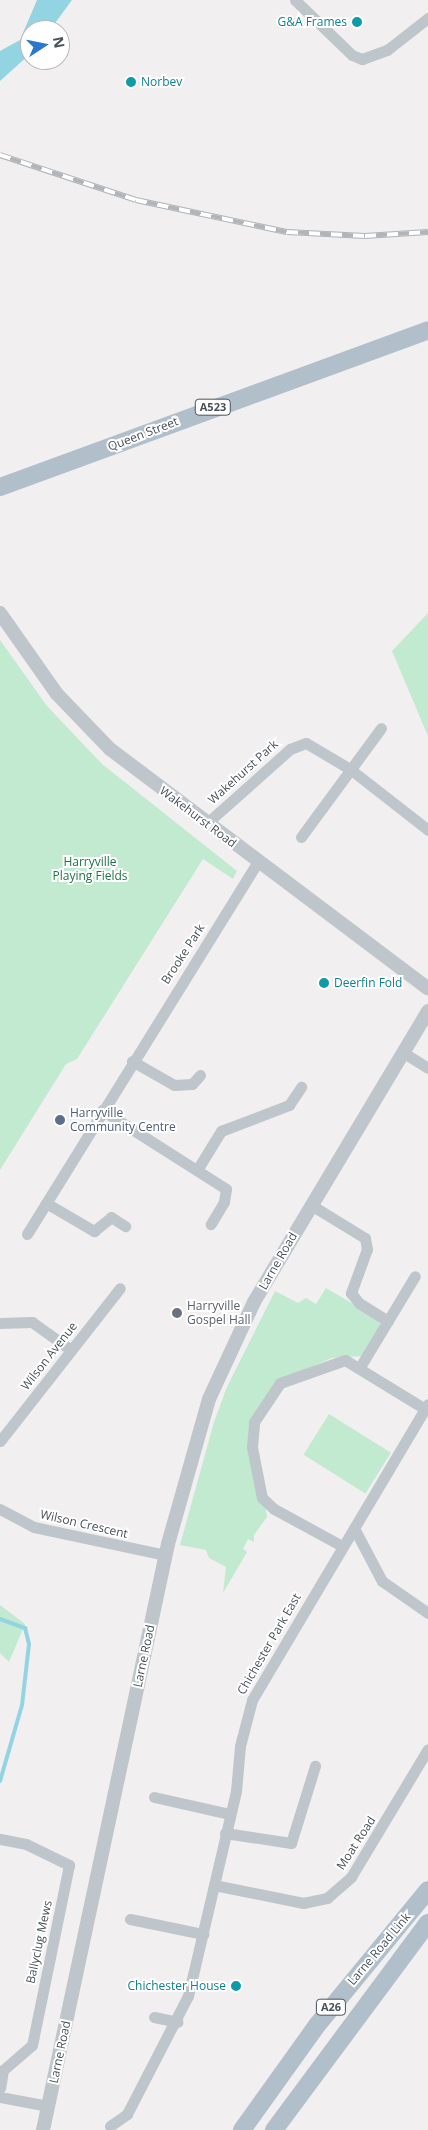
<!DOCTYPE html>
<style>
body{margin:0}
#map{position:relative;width:428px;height:2130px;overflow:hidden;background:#f1efef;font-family:"Open Sans",sans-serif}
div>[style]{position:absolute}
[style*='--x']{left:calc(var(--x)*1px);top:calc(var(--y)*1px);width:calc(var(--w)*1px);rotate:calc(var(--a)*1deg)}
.green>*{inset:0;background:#c1ead0;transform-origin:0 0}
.water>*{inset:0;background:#93d4e3}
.stream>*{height:4px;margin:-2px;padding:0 2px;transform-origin:2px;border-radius:2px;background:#93d4e3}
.minor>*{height:11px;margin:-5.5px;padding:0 5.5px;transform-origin:5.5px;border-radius:5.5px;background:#bec6cc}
.tertiary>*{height:14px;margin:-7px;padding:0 7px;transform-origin:7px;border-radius:7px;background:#bec6cc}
.primary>*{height:18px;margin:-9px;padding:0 9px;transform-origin:9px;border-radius:9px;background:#b1bfcb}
.rail>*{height:5.5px;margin-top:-2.75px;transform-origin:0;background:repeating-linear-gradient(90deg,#fff 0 11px,#b1b4b8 0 22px);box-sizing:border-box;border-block:1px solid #b1b4b8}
.dots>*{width:14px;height:14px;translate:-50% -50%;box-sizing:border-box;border:2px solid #fff;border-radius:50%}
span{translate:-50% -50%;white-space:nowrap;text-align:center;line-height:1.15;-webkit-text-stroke:4px #fff;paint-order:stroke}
.shield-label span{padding:1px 4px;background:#fff;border:1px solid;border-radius:4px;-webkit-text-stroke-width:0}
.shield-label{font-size:11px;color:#49525a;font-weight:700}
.culture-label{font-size:12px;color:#0d838f}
.right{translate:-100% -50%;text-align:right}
.left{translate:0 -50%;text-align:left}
.street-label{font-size:12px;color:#49525a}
.park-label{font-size:12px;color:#207448}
.service-label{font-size:12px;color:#4e5e75}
.worship-label{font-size:12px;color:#5b616d}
.north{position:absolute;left:20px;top:20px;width:50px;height:50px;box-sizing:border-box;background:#fff;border:1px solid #b6babd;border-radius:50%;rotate:79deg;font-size:14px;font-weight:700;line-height:20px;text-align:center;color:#49525a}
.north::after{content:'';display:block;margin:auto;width:18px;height:22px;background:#2b77ce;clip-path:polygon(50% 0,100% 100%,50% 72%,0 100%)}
</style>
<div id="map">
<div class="green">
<i style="clip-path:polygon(428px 613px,428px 736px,392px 651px)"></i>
<i style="clip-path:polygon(0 640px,47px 706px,102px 764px,237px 871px,233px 879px,203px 859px,77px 1059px,66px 1064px,0 1170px)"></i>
<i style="clip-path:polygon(326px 1288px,377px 1318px,382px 1327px,364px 1356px,332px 1358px,283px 1379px,252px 1418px,267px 1517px,254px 1535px,254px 1542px,248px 1539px,243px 1549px,247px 1552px,223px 1593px,226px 1567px,209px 1558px,206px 1550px,180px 1545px,214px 1422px,227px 1387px,275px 1291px,298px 1303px,306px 1298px,316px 1304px)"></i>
<i style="left:329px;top:1414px;width:73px;height:48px;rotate:32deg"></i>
<i style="clip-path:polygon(0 1605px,25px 1624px,9px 1662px,0 1653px)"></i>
</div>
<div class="water">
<i style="clip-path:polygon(37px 0,72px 0,50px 30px,30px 30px,30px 54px,0 81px,0 51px,20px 40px)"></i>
</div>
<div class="stream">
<i style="--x:0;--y:1619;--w:27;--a:20"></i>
<i style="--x:25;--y:1628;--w:16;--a:76"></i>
<i style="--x:29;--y:1644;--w:61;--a:96.5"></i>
<i style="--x:22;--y:1705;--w:79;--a:106.1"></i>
</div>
<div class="minor">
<i style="--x:295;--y:0;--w:79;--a:44"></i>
<i style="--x:352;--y:55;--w:11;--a:22"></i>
<i style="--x:362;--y:59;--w:27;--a:-20"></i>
<i style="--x:387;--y:50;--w:52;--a:-38"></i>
<i style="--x:207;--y:823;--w:111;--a:-41.7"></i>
<i style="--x:290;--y:749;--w:17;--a:-21"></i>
<i style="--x:306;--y:743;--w:51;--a:30.6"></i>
<i style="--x:350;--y:769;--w:99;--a:38"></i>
<i style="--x:301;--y:837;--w:135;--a:-53.7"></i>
<i style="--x:404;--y:1053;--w:28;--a:32"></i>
<i style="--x:132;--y:1061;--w:48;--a:29.7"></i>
<i style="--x:174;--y:1085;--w:18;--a:-3"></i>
<i style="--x:192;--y:1084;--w:12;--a:-48"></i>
<i style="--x:102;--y:1110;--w:147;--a:32.5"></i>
<i style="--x:226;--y:1189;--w:13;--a:99"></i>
<i style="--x:224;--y:1202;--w:26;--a:121"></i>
<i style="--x:197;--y:1170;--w:46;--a:-58.4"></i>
<i style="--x:221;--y:1131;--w:73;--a:-20.9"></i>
<i style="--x:289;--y:1105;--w:22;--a:-56"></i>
<i style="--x:46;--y:1203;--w:56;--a:30.3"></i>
<i style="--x:94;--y:1231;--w:22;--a:-39"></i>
<i style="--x:111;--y:1217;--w:17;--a:33"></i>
<i style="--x:311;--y:1205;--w:63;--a:31.4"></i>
<i style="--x:365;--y:1238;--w:11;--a:80"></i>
<i style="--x:367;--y:1249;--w:47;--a:110"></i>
<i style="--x:351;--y:1293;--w:13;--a:51"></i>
<i style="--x:359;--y:1303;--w:34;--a:32"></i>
<i style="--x:27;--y:1234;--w:438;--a:-58.2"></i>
<i style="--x:0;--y:1323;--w:32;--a:-2"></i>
<i style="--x:32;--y:1322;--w:48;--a:35.7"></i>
<i style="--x:360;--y:1367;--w:106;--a:-58.9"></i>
<i style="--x:0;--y:1441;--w:194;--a:-51.9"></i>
<i style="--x:0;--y:1509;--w:38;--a:28"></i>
<i style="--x:34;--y:1527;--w:135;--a:12"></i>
<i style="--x:354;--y:1528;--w:60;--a:62.2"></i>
<i style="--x:382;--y:1581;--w:56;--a:34.8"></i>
<i style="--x:342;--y:1546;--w:77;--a:-151.4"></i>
<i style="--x:274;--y:1509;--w:16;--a:-137"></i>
<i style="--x:262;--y:1498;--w:52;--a:-101.1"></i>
<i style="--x:252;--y:1447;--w:25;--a:-85"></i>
<i style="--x:254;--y:1422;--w:47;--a:-56.3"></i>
<i style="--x:280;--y:1383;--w:69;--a:-19.5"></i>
<i style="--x:345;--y:1360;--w:94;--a:31.5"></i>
<i style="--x:154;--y:1797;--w:78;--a:12.6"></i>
<i style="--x:225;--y:1833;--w:67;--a:8.6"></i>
<i style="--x:291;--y:1843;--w:81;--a:-72.7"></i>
<i style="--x:0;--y:1839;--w:26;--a:11"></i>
<i style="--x:26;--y:1844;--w:48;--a:26"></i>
<i style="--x:69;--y:1865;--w:184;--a:101.6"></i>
<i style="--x:32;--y:2045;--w:38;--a:139"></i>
<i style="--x:3;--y:2070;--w:18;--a:99"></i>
<i style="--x:214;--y:1885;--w:91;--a:11.4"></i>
<i style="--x:303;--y:1903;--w:25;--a:-12"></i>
<i style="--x:327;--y:1898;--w:32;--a:-41"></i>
<i style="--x:351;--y:1877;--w:149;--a:-59"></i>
<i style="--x:130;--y:1919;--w:75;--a:11.6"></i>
<i style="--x:154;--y:2017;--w:24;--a:12"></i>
<i style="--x:0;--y:2097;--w:49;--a:10.6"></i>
<i style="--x:110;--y:2126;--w:21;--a:-35"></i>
<i style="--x:127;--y:2114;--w:133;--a:-62.7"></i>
<i style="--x:188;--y:1996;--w:211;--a:-76.8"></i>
<i style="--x:236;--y:1791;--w:45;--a:-84.9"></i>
<i style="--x:240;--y:1746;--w:48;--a:-75.4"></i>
<i style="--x:252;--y:1700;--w:344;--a:-59.3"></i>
</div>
<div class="tertiary">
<i style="--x:0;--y:613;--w:99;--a:54.9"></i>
<i style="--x:57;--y:694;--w:76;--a:46.1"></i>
<i style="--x:110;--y:749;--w:398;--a:37"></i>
<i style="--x:43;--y:2130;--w:599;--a:-77.96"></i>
<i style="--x:168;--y:1544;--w:151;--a:-74.2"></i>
<i style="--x:209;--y:1399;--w:107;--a:-65.1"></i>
<i style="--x:254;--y:1302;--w:339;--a:-59.1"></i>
</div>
<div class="primary">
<i style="--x:0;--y:487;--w:456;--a:-20.1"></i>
<i style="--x:242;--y:2130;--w:130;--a:-54.4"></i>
<i style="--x:318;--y:2024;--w:173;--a:-50.6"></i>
<i style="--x:274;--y:2130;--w:258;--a:-53.4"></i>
</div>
<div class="rail">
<i style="--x:0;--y:155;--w:143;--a:18.3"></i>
<i style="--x:136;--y:200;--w:154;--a:12"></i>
<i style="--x:287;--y:232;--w:78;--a:2.9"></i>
<i style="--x:365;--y:236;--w:63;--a:-3.6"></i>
</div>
<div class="dots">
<i style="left:357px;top:22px;background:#0f9aa8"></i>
<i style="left:131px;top:82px;background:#0f9aa8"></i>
<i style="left:324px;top:983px;background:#0f9aa8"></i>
<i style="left:60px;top:1120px;background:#5c6f8a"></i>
<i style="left:177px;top:1313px;background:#6b7280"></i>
<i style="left:236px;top:1986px;background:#0f9aa8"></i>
</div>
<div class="shield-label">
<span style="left:213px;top:407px">A523</span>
<span style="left:331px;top:2007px">A26</span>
</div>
<div class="culture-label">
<span class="right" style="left:347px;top:22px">G&amp;A Frames</span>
<span class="left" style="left:141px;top:82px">Norbev</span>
<span class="left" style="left:334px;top:983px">Deerfin Fold</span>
<span class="right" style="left:226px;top:1986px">Chichester House</span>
</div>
<div class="street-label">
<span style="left:143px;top:434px;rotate:-21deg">Queen Street</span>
<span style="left:243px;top:772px;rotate:-42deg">Wakehurst Park</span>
<span style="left:198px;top:817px;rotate:37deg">Wakehurst Road</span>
<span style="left:183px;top:954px;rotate:-57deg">Brooke Park</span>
<span style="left:278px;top:1261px;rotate:-60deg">Larne Road</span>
<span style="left:49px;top:1356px;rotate:-52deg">Wilson Avenue</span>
<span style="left:84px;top:1524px;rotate:13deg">Wilson Crescent</span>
<span style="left:269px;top:1644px;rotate:-60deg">Chichester Park East</span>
<span style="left:144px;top:1656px;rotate:-78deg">Larne Road</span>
<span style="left:356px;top:1843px;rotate:-57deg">Moat Road</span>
<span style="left:39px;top:1942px;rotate:-78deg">Ballyclug Mews</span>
<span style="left:379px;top:1949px;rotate:-50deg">Larne Road Link</span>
<span style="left:60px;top:2052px;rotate:-78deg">Larne Road</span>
</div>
<div class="park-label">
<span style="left:90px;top:869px">Harryville<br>Playing Fields</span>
</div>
<div class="service-label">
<span class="left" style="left:70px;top:1120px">Harryville<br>Community Centre</span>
</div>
<div class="worship-label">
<span class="left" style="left:187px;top:1313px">Harryville<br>Gospel Hall</span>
</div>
<div class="north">N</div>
</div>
